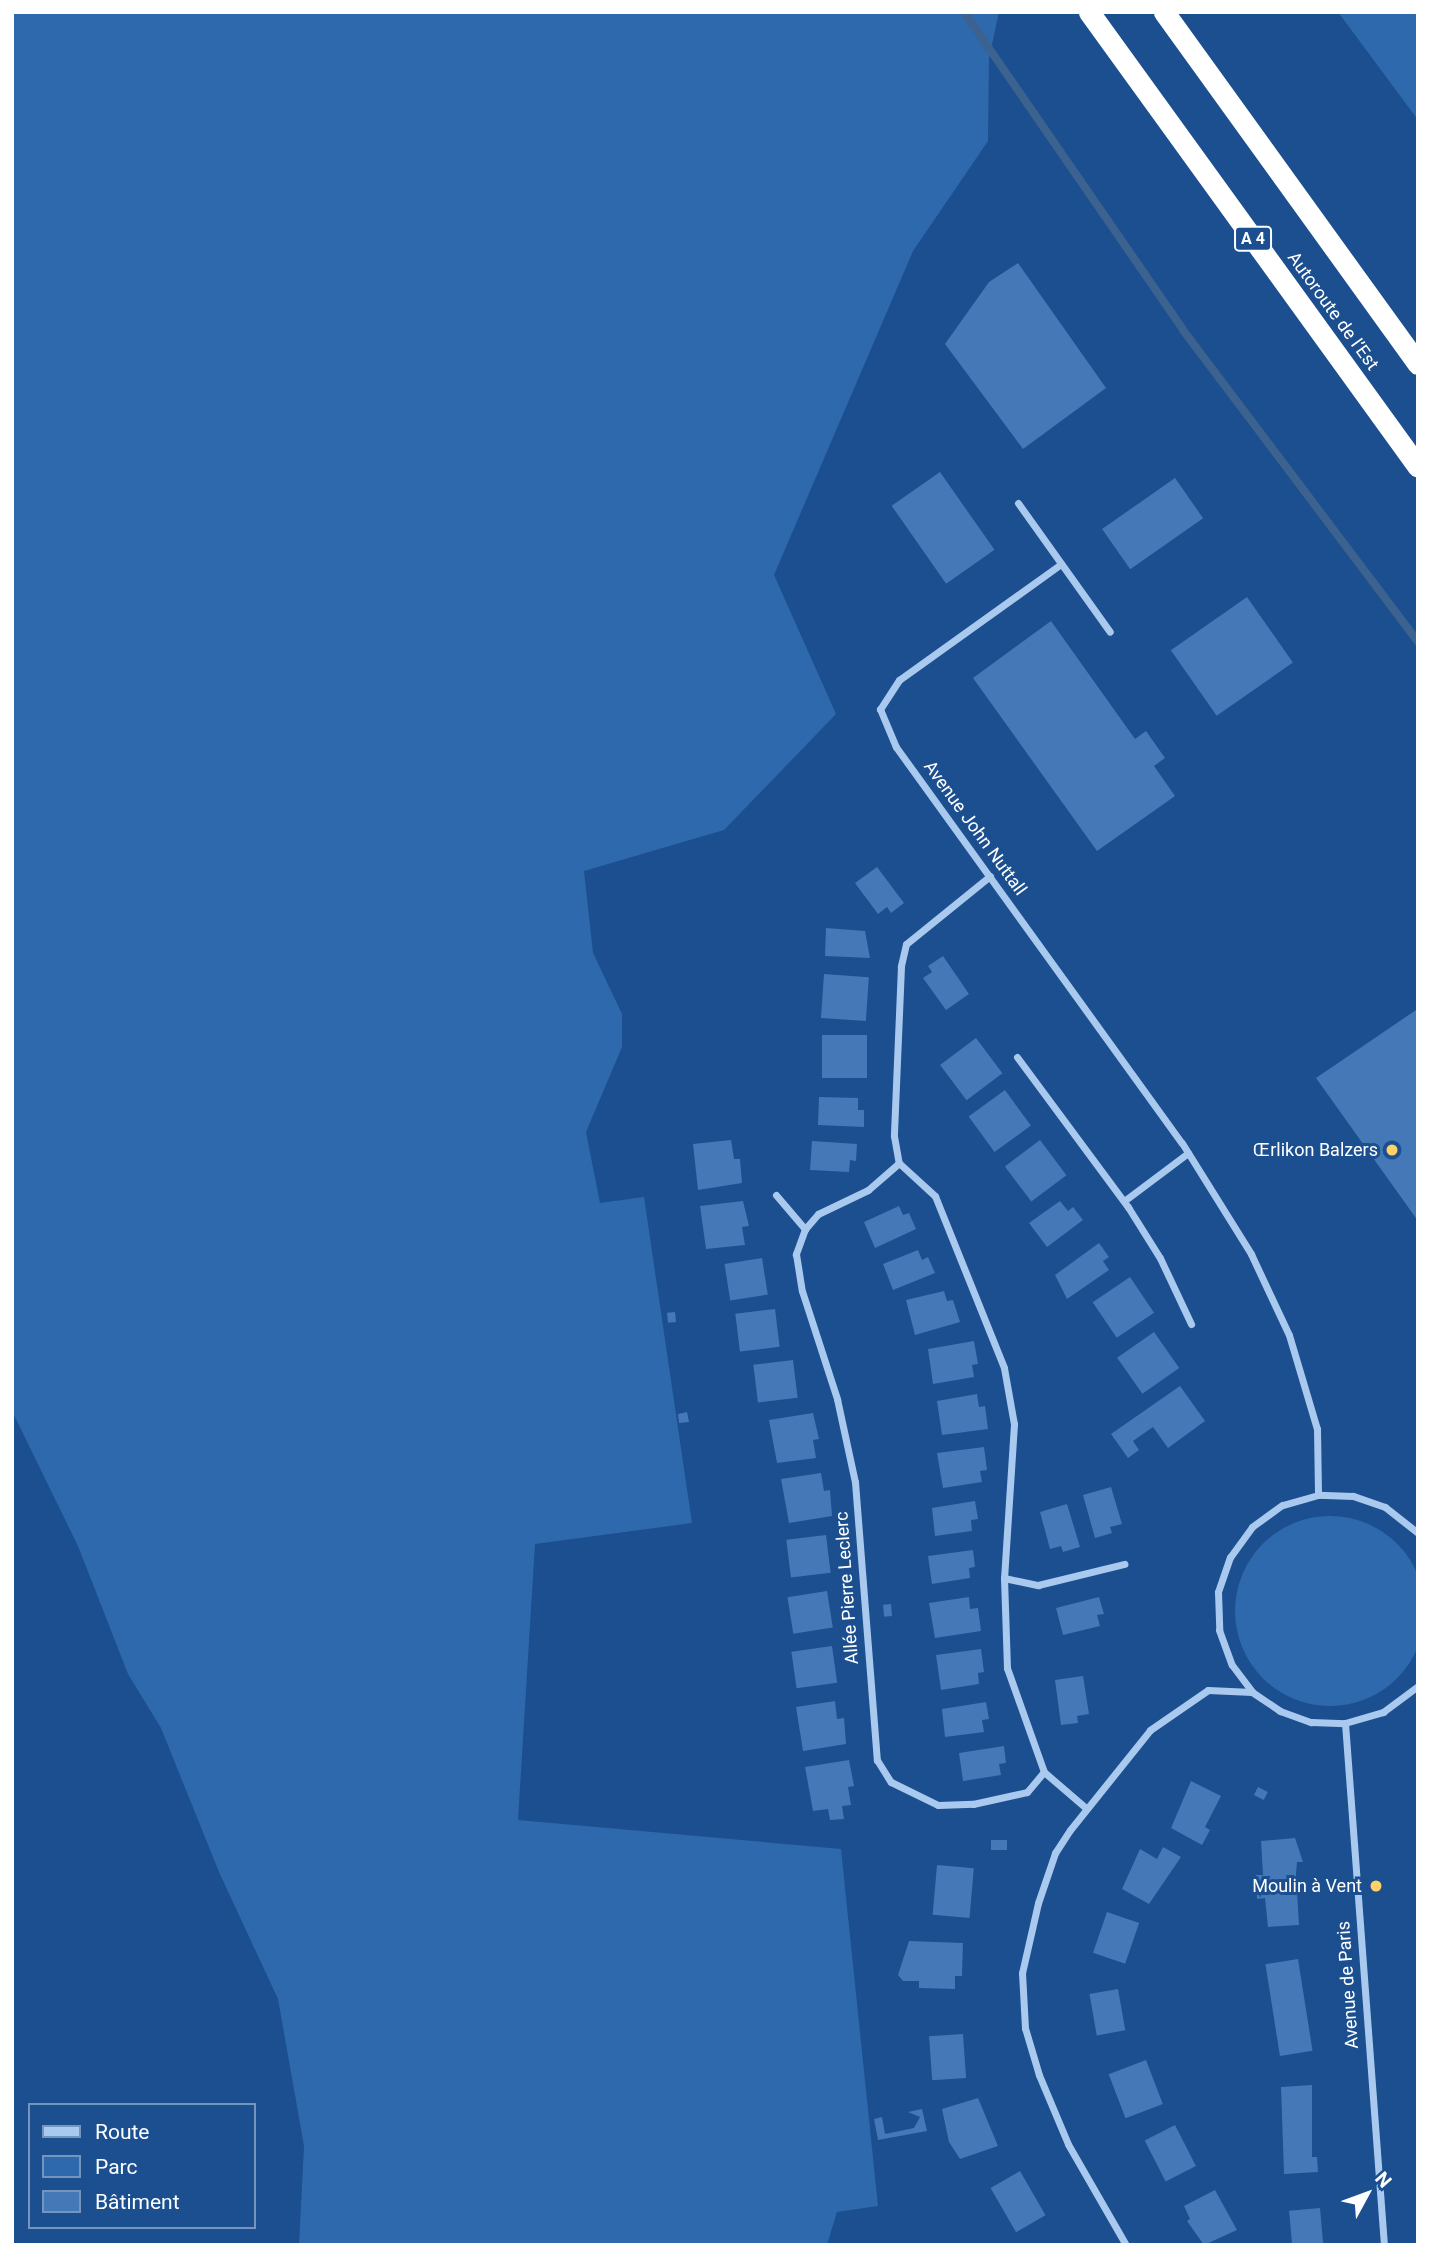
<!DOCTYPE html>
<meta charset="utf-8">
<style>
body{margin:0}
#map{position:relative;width:1430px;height:2257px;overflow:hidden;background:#1b4f8f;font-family:Roboto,sans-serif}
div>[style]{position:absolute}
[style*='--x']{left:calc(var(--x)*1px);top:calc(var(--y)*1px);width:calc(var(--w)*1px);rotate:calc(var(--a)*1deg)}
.green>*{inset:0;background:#2e69ad}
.round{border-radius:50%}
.stream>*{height:8px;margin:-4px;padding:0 4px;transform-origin:4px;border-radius:4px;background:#3c6290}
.building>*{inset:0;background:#4478b7;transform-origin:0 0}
.street>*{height:7px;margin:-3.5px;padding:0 3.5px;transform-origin:3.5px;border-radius:3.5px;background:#a9c9ee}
.highway>*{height:21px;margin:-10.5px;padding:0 10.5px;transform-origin:10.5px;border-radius:10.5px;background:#fff}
.dots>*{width:19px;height:19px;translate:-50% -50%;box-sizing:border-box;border:4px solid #1b4f8f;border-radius:50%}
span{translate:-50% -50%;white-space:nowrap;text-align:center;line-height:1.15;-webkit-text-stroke:6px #1b4f8f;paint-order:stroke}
.shield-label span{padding:2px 5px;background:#1b4f8f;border:2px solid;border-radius:5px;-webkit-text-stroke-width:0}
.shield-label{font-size:16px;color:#fff;font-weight:700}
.street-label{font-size:18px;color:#fff}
.poi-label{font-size:18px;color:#fff}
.right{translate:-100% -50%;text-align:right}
.frame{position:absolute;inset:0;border:14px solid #fff;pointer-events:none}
.legend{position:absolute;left:28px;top:2103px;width:228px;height:126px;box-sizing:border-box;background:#1b4f8f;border:2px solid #7695bc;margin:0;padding:9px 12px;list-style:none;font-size:21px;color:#fff}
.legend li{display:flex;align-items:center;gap:14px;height:35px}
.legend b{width:35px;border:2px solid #7695bc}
.north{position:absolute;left:1332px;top:2159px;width:70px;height:70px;-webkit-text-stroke:5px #1b4f8f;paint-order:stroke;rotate:49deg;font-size:19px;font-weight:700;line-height:28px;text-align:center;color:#fff}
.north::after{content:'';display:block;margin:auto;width:24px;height:32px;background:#fff;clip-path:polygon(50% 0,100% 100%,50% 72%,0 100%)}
</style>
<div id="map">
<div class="green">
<i style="clip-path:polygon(12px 12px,999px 12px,989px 58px,988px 141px,913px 251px,774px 575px,836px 714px,724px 830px,584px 871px,593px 953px,622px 1014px,622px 1047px,586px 1132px,600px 1203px,644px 1197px,692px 1523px,535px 1544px,518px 1820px,841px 1849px,878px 2206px,837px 2212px,827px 2245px,299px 2245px,304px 2146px,278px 1999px,219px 1872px,161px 1728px,128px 1674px,78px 1546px,12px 1411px)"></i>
<i style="clip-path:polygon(1338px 12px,1418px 12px,1418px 120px)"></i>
<i class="round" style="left:1235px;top:1516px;width:190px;height:190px"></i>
</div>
<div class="stream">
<i style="--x:964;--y:12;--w:386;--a:55.4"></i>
<i style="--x:1183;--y:330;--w:391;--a:53"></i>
</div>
<div class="building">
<i style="clip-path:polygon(1018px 263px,1106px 388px,1023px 449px,945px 344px,989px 282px)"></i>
<i style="left:940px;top:472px;width:95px;height:59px;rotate:55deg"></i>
<i style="left:1175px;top:478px;width:49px;height:89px;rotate:55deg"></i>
<i style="left:1247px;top:597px;width:80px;height:93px;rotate:55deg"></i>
<i style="clip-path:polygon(1051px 621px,1135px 739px,1146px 731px,1165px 758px,1154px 766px,1175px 796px,1097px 851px,973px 678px)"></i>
<i style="clip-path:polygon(877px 867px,904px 903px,891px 913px,887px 907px,878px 914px,855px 883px)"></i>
<i style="clip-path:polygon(826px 928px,865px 931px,870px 958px,825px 956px)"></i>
<i style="clip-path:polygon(943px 956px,969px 994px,946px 1010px,923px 978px,932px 972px,928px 966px)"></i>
<i style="left:824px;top:974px;width:45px;height:44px;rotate:4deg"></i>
<i style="clip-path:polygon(1416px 1010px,1418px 1012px,1418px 1221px,1316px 1078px)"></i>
<i style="left:822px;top:1035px;width:45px;height:43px"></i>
<i style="left:976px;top:1038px;width:44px;height:45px;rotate:53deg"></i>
<i style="left:1005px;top:1090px;width:44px;height:45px;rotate:54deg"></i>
<i style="clip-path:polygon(819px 1097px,858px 1098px,858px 1110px,864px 1110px,864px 1127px,818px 1125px)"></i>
<i style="clip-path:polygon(731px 1140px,734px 1159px,740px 1159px,742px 1183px,698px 1190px,693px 1144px)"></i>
<i style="left:1040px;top:1140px;width:44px;height:44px;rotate:53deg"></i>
<i style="clip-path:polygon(812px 1141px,857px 1144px,856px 1161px,850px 1160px,849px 1172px,810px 1170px)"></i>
<i style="clip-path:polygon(743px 1201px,749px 1226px,742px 1227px,745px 1245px,706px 1249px,700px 1206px)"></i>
<i style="clip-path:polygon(1060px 1201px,1068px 1211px,1073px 1207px,1083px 1220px,1047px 1247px,1029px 1223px)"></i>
<i style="clip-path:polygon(899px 1206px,903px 1215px,909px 1213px,916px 1229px,875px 1248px,864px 1222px)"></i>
<i style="clip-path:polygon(1099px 1243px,1109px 1257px,1103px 1261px,1109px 1270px,1067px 1299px,1055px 1275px)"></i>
<i style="clip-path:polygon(918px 1250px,922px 1260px,928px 1257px,935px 1273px,893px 1290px,883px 1264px)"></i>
<i style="left:762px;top:1258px;width:37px;height:38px;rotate:81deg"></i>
<i style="left:1130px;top:1277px;width:43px;height:45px;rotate:56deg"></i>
<i style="clip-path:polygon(944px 1291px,947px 1301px,953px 1300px,960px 1322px,915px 1335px,906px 1300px)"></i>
<i style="left:775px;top:1309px;width:38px;height:40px;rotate:83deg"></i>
<i style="left:675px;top:1312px;width:10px;height:8px;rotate:84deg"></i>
<i style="left:1154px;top:1332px;width:44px;height:45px;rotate:55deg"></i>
<i style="clip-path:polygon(974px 1341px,978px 1364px,972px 1365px,974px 1377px,933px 1384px,928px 1349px)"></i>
<i style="left:793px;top:1360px;width:38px;height:40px;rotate:83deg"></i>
<i style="clip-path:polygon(1180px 1386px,1205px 1421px,1168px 1448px,1153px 1427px,1133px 1441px,1139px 1450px,1128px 1458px,1111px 1434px)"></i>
<i style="clip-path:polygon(977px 1394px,979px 1407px,985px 1406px,988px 1429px,942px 1435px,937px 1401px)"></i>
<i style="clip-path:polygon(687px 1412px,689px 1422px,679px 1423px,678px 1414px)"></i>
<i style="clip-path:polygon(813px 1413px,819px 1439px,813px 1440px,816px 1458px,777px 1463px,769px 1420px)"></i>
<i style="clip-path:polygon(984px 1447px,987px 1470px,980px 1471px,982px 1482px,943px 1488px,937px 1453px)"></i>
<i style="clip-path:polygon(821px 1473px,824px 1491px,830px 1490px,832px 1516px,789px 1523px,781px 1479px)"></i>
<i style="clip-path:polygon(1111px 1487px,1122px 1524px,1110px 1527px,1112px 1533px,1095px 1538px,1083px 1495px)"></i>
<i style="clip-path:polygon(975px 1501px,978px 1519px,971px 1520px,972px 1531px,935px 1536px,932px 1508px)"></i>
<i style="clip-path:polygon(1067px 1504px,1080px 1547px,1063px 1552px,1061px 1546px,1050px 1549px,1040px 1512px)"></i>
<i style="left:826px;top:1535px;width:38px;height:40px;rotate:83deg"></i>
<i style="clip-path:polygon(973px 1550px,975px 1567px,969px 1568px,970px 1578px,932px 1584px,928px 1556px)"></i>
<i style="left:827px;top:1591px;width:37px;height:40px;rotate:81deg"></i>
<i style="clip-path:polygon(969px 1597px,970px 1609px,978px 1608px,981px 1631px,935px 1638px,929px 1603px)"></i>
<i style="clip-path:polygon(1099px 1597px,1104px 1614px,1097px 1615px,1100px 1626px,1063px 1635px,1056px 1608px)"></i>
<i style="left:891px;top:1604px;width:12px;height:8px;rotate:85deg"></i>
<i style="left:832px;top:1646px;width:37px;height:41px;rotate:82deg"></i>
<i style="clip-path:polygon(981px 1649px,984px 1672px,978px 1673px,979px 1684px,941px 1690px,936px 1655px)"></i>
<i style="clip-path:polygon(1083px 1676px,1089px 1714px,1077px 1716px,1078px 1723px,1061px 1725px,1055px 1680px)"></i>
<i style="clip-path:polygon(835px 1701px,837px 1719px,844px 1718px,846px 1744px,803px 1751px,796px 1707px)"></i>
<i style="clip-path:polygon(986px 1702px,989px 1719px,982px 1720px,984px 1732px,945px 1737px,942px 1709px)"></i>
<i style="clip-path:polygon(1004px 1746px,1006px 1763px,999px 1764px,1001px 1775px,963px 1781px,959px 1753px)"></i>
<i style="clip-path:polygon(849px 1760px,854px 1786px,848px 1787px,851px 1805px,842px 1806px,844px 1819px,830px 1820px,828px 1809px,813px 1811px,805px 1767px)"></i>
<i style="clip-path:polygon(1191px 1781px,1221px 1796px,1205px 1827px,1210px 1830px,1202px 1845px,1171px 1828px)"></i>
<i style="left:1258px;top:1787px;width:11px;height:9px;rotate:27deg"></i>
<i style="clip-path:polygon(1295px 1838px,1303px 1862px,1297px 1862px,1296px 1874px,1299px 1925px,1268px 1927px,1265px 1898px,1257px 1899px,1256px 1875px,1263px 1875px,1261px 1841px)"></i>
<i style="left:991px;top:1840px;width:16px;height:10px"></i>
<i style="clip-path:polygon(1163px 1847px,1181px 1857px,1149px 1904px,1122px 1889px,1140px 1849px,1157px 1859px)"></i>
<i style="left:937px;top:1865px;width:37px;height:50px;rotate:5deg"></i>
<i style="left:1107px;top:1912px;width:34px;height:43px;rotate:19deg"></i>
<i style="clip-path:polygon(909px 1941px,963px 1943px,962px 1976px,955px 1976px,955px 1989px,919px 1988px,919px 1981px,903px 1981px,898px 1975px)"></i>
<i style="left:1298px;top:1959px;width:93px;height:33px;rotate:81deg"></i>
<i style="left:1118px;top:1989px;width:42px;height:29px;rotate:80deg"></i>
<i style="left:963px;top:2034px;width:44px;height:34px;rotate:86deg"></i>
<i style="left:1146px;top:2060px;width:47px;height:40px;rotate:69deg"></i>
<i style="clip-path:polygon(1312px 2085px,1312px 2157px,1317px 2157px,1318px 2172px,1284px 2174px,1281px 2087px)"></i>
<i style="clip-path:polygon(978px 2098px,998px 2146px,960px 2159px,949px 2142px,942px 2109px)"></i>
<i style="clip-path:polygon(922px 2109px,927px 2131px,878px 2140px,874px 2119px,882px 2117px,885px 2134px,914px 2128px,920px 2117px,908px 2112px)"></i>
<i style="left:1175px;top:2125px;width:46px;height:34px;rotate:63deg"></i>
<i style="left:1020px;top:2171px;width:51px;height:34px;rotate:60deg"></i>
<i style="clip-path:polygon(1215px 2190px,1237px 2230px,1204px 2245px,1187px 2221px,1190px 2219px,1184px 2206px)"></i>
<i style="left:1320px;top:2208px;width:37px;height:31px;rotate:85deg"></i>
</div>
<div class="street">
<i style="--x:1018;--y:503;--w:158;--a:54.5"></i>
<i style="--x:1061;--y:564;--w:199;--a:144.4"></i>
<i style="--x:899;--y:680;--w:35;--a:123"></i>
<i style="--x:880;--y:709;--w:41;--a:67.2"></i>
<i style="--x:896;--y:747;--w:488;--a:54.2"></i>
<i style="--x:1182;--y:1143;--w:131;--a:58.1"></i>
<i style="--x:1251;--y:1254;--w:89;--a:64.9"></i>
<i style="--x:1289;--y:1335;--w:98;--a:73.4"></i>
<i style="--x:1317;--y:1429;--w:66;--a:89.1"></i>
<i style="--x:990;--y:876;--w:108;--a:141"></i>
<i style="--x:906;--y:944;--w:23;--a:103"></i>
<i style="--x:901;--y:966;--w:170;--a:92.4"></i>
<i style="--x:894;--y:1136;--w:27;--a:80"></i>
<i style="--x:899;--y:1163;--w:49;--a:42.5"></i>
<i style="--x:935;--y:1196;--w:185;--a:68.1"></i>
<i style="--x:1004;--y:1368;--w:57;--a:79.9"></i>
<i style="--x:1014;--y:1424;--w:154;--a:93.7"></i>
<i style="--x:1004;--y:1578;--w:90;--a:88.1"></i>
<i style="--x:1007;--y:1668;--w:110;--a:70.4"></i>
<i style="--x:1044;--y:1772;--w:55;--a:40.6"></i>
<i style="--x:1017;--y:1057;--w:187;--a:53.5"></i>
<i style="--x:1128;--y:1207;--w:60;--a:57.9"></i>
<i style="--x:1160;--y:1258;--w:73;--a:64.8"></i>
<i style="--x:899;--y:1163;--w:41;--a:138.9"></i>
<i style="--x:868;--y:1190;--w:55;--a:154.4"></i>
<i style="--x:818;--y:1214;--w:20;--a:131"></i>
<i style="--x:805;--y:1229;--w:27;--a:110"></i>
<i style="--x:796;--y:1254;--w:37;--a:81"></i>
<i style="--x:802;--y:1291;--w:114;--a:72"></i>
<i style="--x:837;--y:1399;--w:85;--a:77.8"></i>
<i style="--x:855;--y:1482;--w:279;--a:85.5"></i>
<i style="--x:877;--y:1760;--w:26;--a:58"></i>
<i style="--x:891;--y:1782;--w:52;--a:26.1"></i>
<i style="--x:938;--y:1805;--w:35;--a:-2"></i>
<i style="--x:973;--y:1804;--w:55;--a:-12.5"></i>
<i style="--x:1027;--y:1792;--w:26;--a:-50"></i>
<i style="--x:776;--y:1195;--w:45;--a:49.5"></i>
<i style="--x:1124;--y:1201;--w:80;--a:-36.9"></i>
<i style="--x:1418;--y:1533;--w:42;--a:-141.8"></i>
<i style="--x:1385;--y:1507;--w:34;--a:-161"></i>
<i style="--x:1353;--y:1496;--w:35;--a:-178"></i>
<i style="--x:1318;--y:1495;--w:37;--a:164"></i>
<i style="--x:1282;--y:1505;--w:37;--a:144"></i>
<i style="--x:1252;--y:1527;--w:37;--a:126"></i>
<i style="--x:1230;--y:1557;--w:37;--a:109"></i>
<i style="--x:1218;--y:1592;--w:38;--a:88"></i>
<i style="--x:1219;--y:1630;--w:37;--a:70"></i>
<i style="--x:1232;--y:1665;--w:34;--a:53"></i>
<i style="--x:1252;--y:1692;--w:34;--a:34"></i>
<i style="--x:1280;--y:1711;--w:33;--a:20"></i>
<i style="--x:1311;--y:1722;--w:34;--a:2"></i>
<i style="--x:1345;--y:1723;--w:40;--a:-16"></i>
<i style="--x:1383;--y:1712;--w:44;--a:-36.6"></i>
<i style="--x:1004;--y:1578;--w:35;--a:12"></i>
<i style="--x:1038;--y:1585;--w:89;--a:-13.7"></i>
<i style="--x:1345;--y:1723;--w:523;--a:85.73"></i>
<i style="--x:1126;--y:2245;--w:116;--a:-119.9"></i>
<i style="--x:1068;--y:2144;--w:75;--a:-112.8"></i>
<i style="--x:1039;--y:2075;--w:49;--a:-106.6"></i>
<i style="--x:1025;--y:2028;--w:55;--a:-93.1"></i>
<i style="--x:1022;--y:1973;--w:72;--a:-77.1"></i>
<i style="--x:1038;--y:1903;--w:53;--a:-71.2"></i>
<i style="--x:1055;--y:1853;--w:27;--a:-57"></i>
<i style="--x:1070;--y:1830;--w:128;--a:-51.3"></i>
<i style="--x:1150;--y:1730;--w:70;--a:-34.6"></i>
<i style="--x:1208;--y:1690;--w:44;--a:2.6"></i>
</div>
<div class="highway">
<i style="--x:1089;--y:12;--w:561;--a:54.13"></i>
<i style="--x:1164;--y:12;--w:434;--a:54.2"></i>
</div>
<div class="dots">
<i style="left:1392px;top:1150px;background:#ffd166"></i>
<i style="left:1376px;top:1886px;background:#ffd166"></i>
</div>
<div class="shield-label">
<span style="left:1253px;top:239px">A 4</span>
</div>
<div class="street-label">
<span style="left:1333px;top:311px;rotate:54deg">Autoroute de l’Est</span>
<span style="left:975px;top:828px;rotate:54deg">Avenue John Nuttall</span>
<span style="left:847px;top:1588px;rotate:-94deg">Allée Pierre Leclerc</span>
<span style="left:1348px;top:1985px;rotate:-94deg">Avenue de Paris</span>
</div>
<div class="poi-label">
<span class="right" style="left:1378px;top:1150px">Œrlikon Balzers</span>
<span class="right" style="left:1362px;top:1886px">Moulin à Vent</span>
</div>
<div class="frame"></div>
<ul class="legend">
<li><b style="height:9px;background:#a9c9ee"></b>Route</li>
<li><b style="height:19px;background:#2e69ad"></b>Parc</li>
<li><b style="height:19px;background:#4478b7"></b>Bâtiment</li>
</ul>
<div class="north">N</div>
</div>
